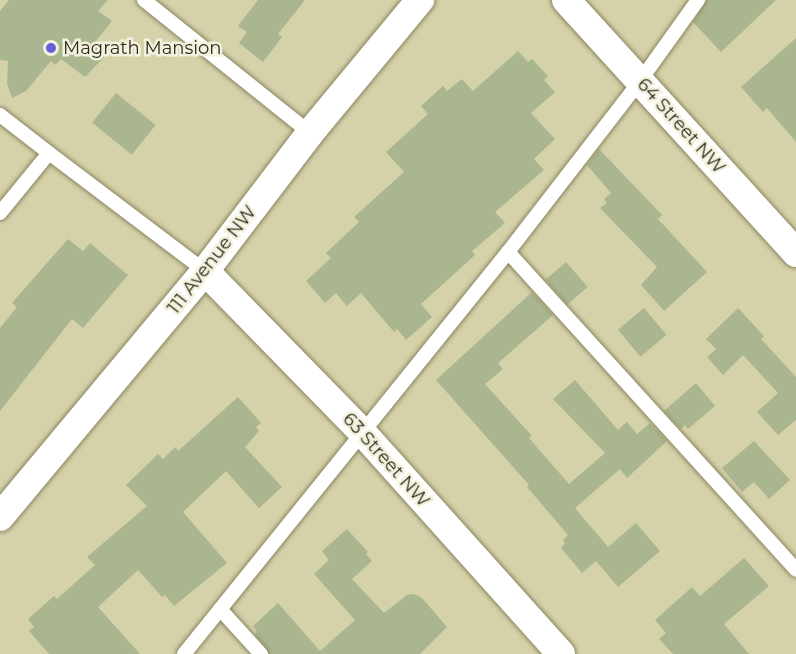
<!DOCTYPE html>
<style>
body{margin:0}
#map{position:relative;width:796px;height:654px;overflow:hidden;background:#d5d1a9;font-family:Montserrat,sans-serif}
div>[style]{position:absolute}
[style*='--x']{left:calc(var(--x)*1px);top:calc(var(--y)*1px);width:calc(var(--w)*1px);rotate:calc(var(--a)*1deg)}
.building>*{inset:0;background:#aab690;transform-origin:0 0}
.roads{filter:drop-shadow(0 0 2px #8b8661) drop-shadow(0 0 2px #8b8661)}
.service>*{height:14px;margin:-7px;padding:0 7px;transform-origin:7px;border-radius:7px;background:#fff}
.minor>*{height:28px;margin:-14px;padding:0 14px;transform-origin:14px;border-radius:14px;background:#fff}
.dots>*{width:16px;height:16px;translate:-50% -50%;box-sizing:border-box;border:3px solid #f3f1dd;border-radius:50%}
span{translate:-50% -50%;white-space:nowrap;text-align:center;line-height:1.15;-webkit-text-stroke:5px #f3f1dd;paint-order:stroke}
.poi-label{font-size:18px;color:#2e2c1d}
.left{translate:0 -50%;text-align:left}
.street-label{font-size:18px;color:#2e2c1d}
</style>
<div id="map">
<div class="building">
<i style="clip-path:polygon(9px 0,108px 0,98px 11px,112px 21px,95px 42px,108px 53px,85px 77px,61px 59px,55px 65px,51px 61px,26px 91px,12px 98px,7px 84px,8px 61px,0 60px,0 11px)"></i>
<i style="clip-path:polygon(258px 0,305px 0,278px 34px,282px 37px,263px 62px,239px 43px,247px 32px,238px 26px)"></i>
<i style="clip-path:polygon(707px 0,776px 0,721px 52px,693px 22px)"></i>
<i style="clip-path:polygon(796px 38px,796px 142px,767px 108px,763px 112px,741px 87px)"></i>
<i style="clip-path:polygon(518px 51px,528px 62px,532px 59px,548px 76px,544px 80px,555px 92px,531px 113px,555px 139px,534px 159px,544px 170px,495px 212px,505px 223px,472px 251px,475px 255px,421px 304px,432px 317px,406px 340px,397px 329px,394px 332px,361px 293px,347px 306px,336px 293px,325px 303px,306px 281px,331px 258px,326px 253px,359px 222px,354px 217px,404px 172px,386px 152px,428px 114px,421px 106px,443px 86px,447px 91px,462px 79px,473px 91px)"></i>
<i style="left:116px;top:93px;width:51px;height:38px;rotate:39deg"></i>
<i style="clip-path:polygon(599px 149px,662px 215px,658px 219px,707px 272px,664px 311px,641px 285px,657px 267px,600px 208px,607px 203px,604px 199px,611px 193px,587px 165px)"></i>
<i style="clip-path:polygon(68px 239px,83px 251px,90px 243px,128px 275px,83px 328px,72px 319px,0 411px,0 328px,17px 307px,12px 303px)"></i>
<i style="left:566px;top:262px;width:33px;height:27px;rotate:49deg"></i>
<i style="clip-path:polygon(532px 292px,553px 315px,498px 363px,503px 369px,485px 384px,532px 436px,529px 438px,569px 484px,605px 453px,553px 399px,575px 380px,618px 430px,627px 422px,637px 434px,650px 423px,667px 441px,627px 478px,620px 469px,575px 508px,608px 547px,636px 523px,660px 551px,618px 587px,596px 561px,582px 573px,561px 548px,565px 543px,563px 540px,568px 535px,527px 487px,529px 485px,436px 380px)"></i>
<i style="left:644px;top:308px;width:35px;height:34px;rotate:50deg"></i>
<i style="clip-path:polygon(738px 308px,764px 336px,761px 339px,796px 377px,796px 420px,778px 435px,757px 412px,778px 393px,743px 355px,723px 375px,707px 357px,716px 349px,706px 339px)"></i>
<i style="clip-path:polygon(696px 383px,715px 406px,688px 429px,685px 425px,681px 429px,664px 411px)"></i>
<i style="clip-path:polygon(238px 397px,261px 423px,256px 427px,259px 431px,245px 447px,282px 487px,259px 508px,226px 471px,183px 512px,227px 563px,174px 606px,165px 595px,162px 597px,138px 570px,98px 607px,140px 654px,49px 654px,29px 631px,34px 627px,28px 619px,54px 596px,57px 599px,95px 565px,87px 557px,147px 506px,126px 485px,158px 454px,163px 459px,175px 447px,178px 451px)"></i>
<i style="clip-path:polygon(754px 441px,790px 480px,769px 499px,754px 482px,742px 492px,722px 468px)"></i>
<i style="clip-path:polygon(347px 529px,368px 552px,366px 554px,372px 561px,352px 579px,384px 613px,407px 595px,414px 594px,422px 598px,447px 627px,420px 654px,270px 654px,255px 634px,257px 631px,253px 626px,278px 603px,320px 651px,355px 620px,314px 574px,329px 560px,322px 551px)"></i>
<i style="clip-path:polygon(744px 558px,769px 586px,724px 624px,749px 654px,673px 654px,659px 639px,666px 633px,655px 620px,692px 587px,700px 596px)"></i>
</div>
<div class="roads">
<div class="service">
<i style="--x:144;--y:0;--w:213;--a:38.7"></i>
<i style="--x:0;--y:115;--w:62;--a:37.8"></i>
<i style="--x:0;--y:213;--w:77;--a:-50.8"></i>
<i style="--x:49;--y:153;--w:196;--a:37.1"></i>
<i style="--x:508;--y:252;--w:429;--a:47.8"></i>
<i style="--x:220;--y:609;--w:61;--a:47.7"></i>
<i style="--x:184;--y:654;--w:516;--a:-51.13"></i>
<i style="--x:508;--y:252;--w:216;--a:-52.3"></i>
<i style="--x:640;--y:81;--w:100;--a:-54.4"></i>
</div>
<div class="minor">
<i style="--x:566;--y:0;--w:342;--a:47.7"></i>
<i style="--x:205;--y:271;--w:225;--a:45.7"></i>
<i style="--x:362;--y:432;--w:298;--a:48.1"></i>
<i style="--x:0;--y:517;--w:320;--a:-50.2"></i>
<i style="--x:205;--y:271;--w:173;--a:-52.7"></i>
<i style="--x:310;--y:133;--w:173;--a:-50.4"></i>
</div>
</div>
<div class="dots">
<i style="left:51px;top:48px;background:#675fd9"></i>
</div>
<div class="poi-label">
<span class="left" style="left:63px;top:48px">Magrath Mansion</span>
</div>
<div class="street-label">
<span style="left:681px;top:126px;rotate:48deg">64 Street NW</span>
<span style="left:212px;top:260px;rotate:-52deg">111 Avenue NW</span>
<span style="left:386px;top:460px;rotate:48deg">63 Street NW</span>
</div>
</div>
